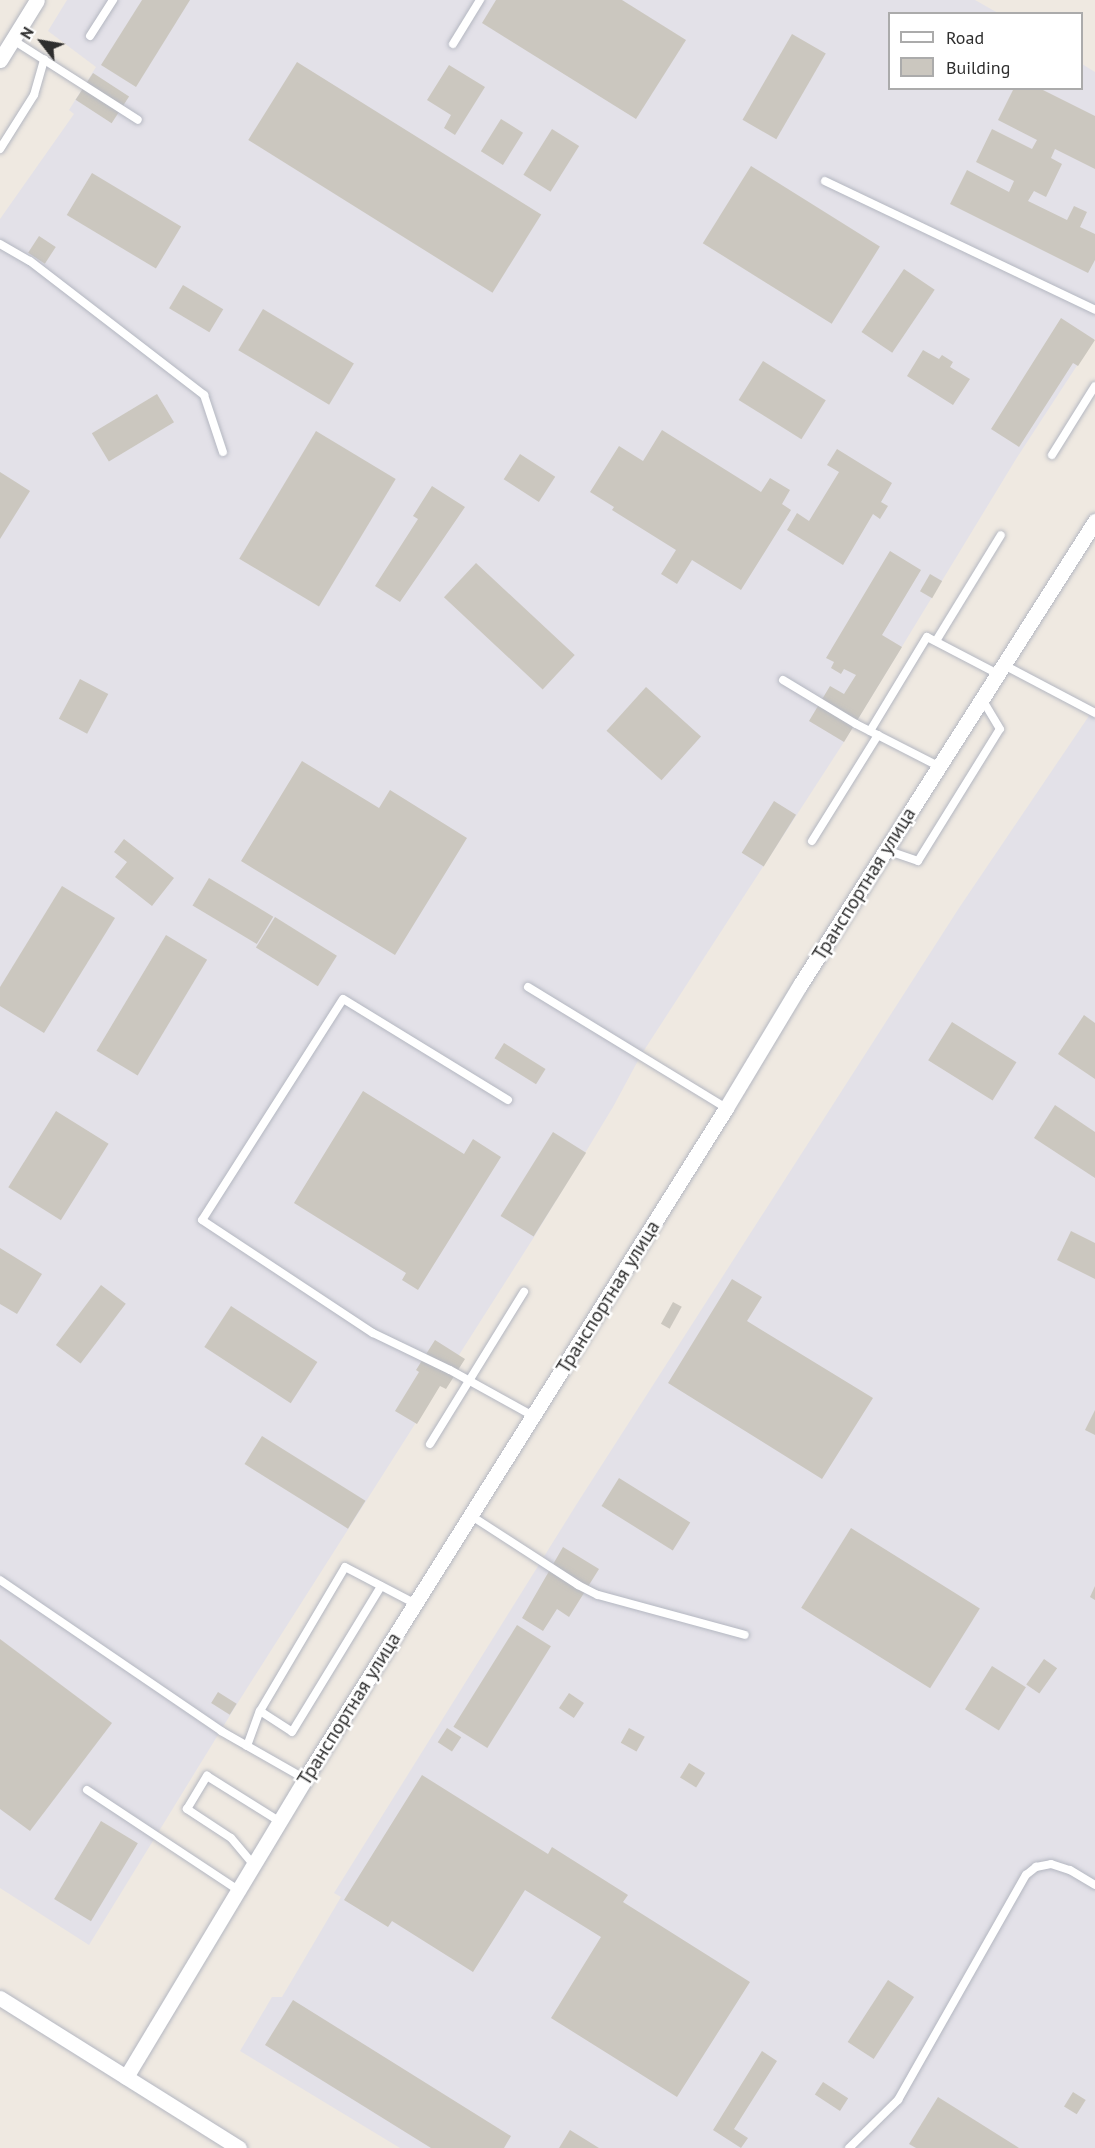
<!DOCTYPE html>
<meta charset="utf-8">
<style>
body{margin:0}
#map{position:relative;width:1095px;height:2148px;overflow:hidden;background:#efe9e1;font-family:"PT Sans",sans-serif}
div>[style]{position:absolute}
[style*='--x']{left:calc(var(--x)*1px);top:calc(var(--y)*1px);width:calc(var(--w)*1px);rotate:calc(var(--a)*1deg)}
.industrial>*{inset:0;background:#e3e1e8}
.building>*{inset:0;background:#cbc7bf;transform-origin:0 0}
.roads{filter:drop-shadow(0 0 2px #b4b7c1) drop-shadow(0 0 2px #b4b7c1)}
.service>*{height:8px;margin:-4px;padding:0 4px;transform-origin:4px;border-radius:4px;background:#fff}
.minor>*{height:15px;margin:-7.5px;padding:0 7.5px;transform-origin:7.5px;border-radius:7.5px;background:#fff}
span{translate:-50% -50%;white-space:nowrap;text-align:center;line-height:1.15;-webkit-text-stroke:5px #fff;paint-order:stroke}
.street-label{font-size:20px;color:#2e2e2e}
.legend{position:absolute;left:888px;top:12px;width:195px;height:78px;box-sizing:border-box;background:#fff;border:2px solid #ababab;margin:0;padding:8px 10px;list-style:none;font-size:18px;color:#2e2e2e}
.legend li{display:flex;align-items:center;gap:12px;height:30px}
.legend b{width:30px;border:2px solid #ababab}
.north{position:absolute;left:12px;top:12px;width:60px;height:60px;-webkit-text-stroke:4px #fff;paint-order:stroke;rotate:301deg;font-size:16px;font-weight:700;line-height:24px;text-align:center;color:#2e2e2e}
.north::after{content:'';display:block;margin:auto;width:21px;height:27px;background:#2e2e2e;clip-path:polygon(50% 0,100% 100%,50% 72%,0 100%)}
</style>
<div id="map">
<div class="industrial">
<i style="clip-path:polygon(67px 0,975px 0,998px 13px,890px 14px,890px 88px,1082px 88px,1082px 64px,1095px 72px,1095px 338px,1016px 459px,844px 742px,641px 1055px,613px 1107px,534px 1237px,237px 1704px,89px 1945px,0 1888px,0 219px,74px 114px,69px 110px,96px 67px,48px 31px)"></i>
<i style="clip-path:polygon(1095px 707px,1095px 2148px,400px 2148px,240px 2051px,272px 1997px,282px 1997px,341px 1897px,334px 1893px,578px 1502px,959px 908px)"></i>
</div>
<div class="building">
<i style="clip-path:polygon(142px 0,190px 0,136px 87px,101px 65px)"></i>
<i style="clip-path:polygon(496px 0,622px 0,686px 40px,636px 119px,482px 23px)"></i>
<i style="left:792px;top:34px;width:39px;height:99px;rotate:30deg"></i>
<i style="left:297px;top:62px;width:288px;height:92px;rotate:32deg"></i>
<i style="clip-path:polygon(449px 65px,485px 87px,455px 135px,444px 128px,451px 115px,427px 100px)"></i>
<i style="left:93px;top:73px;width:43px;height:32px;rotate:33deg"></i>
<i style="clip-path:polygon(1014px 88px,1039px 88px,1095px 116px,1095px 169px,1055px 149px,1051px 158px,1062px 164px,1046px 197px,1034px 191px,1028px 201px,1067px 220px,1074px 206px,1087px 212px,1080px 227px,1095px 234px,1095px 260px,1088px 273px,950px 204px,967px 170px,1009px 192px,1014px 181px,976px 162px,992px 129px,1032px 149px,1037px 140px,998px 120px)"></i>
<i style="left:501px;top:119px;width:26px;height:38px;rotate:32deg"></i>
<i style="left:552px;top:129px;width:32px;height:54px;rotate:32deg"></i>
<i style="left:751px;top:166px;width:152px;height:91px;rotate:32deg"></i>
<i style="left:92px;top:173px;width:104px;height:49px;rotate:31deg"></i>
<i style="left:39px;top:236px;width:20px;height:20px;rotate:33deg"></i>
<i style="left:904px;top:269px;width:37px;height:76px;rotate:34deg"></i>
<i style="left:183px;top:285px;width:47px;height:27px;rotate:31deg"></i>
<i style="left:263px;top:309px;width:106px;height:48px;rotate:31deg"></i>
<i style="clip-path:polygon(1061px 318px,1095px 340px,1078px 366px,1073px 363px,1019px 447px,991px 429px)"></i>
<i style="clip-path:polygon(923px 350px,939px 359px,942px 355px,953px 362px,950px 367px,970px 379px,953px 405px,907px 376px)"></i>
<i style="left:763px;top:361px;width:74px;height:46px;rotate:32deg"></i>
<i style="left:157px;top:394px;width:33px;height:76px;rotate:59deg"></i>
<i style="clip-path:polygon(662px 430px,761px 492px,770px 478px,790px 490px,782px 504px,791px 510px,741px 590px,692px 560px,677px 584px,661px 574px,676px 550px,612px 510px,614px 507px,590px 492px,619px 446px,643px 461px)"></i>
<i style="left:316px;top:431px;width:93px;height:149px;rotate:31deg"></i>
<i style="clip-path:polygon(837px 449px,892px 483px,881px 502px,888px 506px,880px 519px,873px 514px,843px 565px,787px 530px,797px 513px,809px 521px,839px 472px,827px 465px)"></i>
<i style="left:520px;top:454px;width:42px;height:30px;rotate:33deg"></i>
<i style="clip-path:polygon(0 472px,30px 491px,0 539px)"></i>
<i style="clip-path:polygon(432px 486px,465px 507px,400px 602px,375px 586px,418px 519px,413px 516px)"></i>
<i style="clip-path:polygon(890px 551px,921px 570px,882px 635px,902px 647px,844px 742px,809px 721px,830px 686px,844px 694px,856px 675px,844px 669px,841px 674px,831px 668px,834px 662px,826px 658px)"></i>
<i style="left:476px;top:563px;width:135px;height:47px;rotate:43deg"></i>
<i style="left:930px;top:574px;width:14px;height:20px;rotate:30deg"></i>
<i style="left:80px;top:679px;width:32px;height:45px;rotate:28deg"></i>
<i style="left:646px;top:687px;width:74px;height:59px;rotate:42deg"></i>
<i style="clip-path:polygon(302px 761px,379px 808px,390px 790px,467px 838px,395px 955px,241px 861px)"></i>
<i style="left:774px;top:801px;width:26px;height:61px;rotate:32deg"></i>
<i style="clip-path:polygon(124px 839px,174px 878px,152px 906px,115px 877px,127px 862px,114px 852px)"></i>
<i style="left:209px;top:878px;width:75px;height:32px;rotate:31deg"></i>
<i style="clip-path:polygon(62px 886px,115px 918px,44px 1033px,0 1006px,0 987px)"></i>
<i style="left:275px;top:917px;width:73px;height:36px;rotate:32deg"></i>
<i style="left:166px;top:935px;width:48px;height:135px;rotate:31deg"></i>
<i style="clip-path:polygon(1084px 1015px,1095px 1023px,1095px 1079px,1058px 1054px)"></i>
<i style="left:952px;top:1022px;width:76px;height:45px;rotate:32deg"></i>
<i style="left:504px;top:1043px;width:49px;height:18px;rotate:32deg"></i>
<i style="clip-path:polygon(363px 1091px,464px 1154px,473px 1139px,501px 1157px,418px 1290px,402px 1280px,406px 1273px,294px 1203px)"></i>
<i style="clip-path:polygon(1055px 1105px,1095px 1132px,1095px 1178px,1034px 1138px)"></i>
<i style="left:56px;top:1111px;width:62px;height:90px;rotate:32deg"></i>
<i style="left:553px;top:1132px;width:39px;height:99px;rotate:32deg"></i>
<i style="clip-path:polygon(1071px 1231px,1095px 1243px,1095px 1279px,1057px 1260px)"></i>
<i style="clip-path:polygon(0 1248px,42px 1274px,17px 1314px,0 1304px)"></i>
<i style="clip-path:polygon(732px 1279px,762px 1297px,747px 1321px,873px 1398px,822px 1479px,668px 1383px)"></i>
<i style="left:101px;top:1285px;width:31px;height:75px;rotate:37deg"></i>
<i style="left:673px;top:1302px;width:10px;height:25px;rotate:29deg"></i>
<i style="left:231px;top:1306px;width:103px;height:49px;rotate:33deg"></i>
<i style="clip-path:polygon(435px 1340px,465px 1359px,446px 1389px,440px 1386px,417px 1424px,395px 1411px,419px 1372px,416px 1370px)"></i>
<i style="clip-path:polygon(1095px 1410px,1095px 1435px,1085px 1430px)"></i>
<i style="left:262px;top:1436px;width:122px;height:33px;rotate:32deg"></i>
<i style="left:619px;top:1478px;width:84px;height:33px;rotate:32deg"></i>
<i style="left:851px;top:1528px;width:152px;height:94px;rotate:32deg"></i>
<i style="clip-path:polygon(563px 1547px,599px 1569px,569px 1617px,557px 1609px,543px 1631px,522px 1618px)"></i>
<i style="clip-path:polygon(1095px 1586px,1095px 1600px,1090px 1597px)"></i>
<i style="left:517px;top:1625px;width:40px;height:120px;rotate:32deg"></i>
<i style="clip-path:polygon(0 1639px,112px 1723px,30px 1831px,0 1809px)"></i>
<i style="left:1044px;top:1659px;width:16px;height:31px;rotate:35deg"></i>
<i style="left:992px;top:1666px;width:40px;height:51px;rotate:32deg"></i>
<i style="left:218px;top:1692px;width:22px;height:13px;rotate:32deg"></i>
<i style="left:569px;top:1693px;width:18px;height:18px;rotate:34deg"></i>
<i style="left:447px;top:1728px;width:17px;height:17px;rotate:33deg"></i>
<i style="left:629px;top:1728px;width:18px;height:17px;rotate:29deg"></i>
<i style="left:689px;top:1763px;width:19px;height:17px;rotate:32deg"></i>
<i style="clip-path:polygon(422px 1775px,548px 1854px,552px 1847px,628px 1895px,623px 1902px,750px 1982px,677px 2097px,551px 2018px,601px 1937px,525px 1890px,473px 1972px,392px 1921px,388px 1927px,344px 1900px)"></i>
<i style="left:101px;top:1821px;width:43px;height:91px;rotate:31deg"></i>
<i style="left:888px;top:1980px;width:31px;height:74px;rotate:33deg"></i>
<i style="clip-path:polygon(293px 2000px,511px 2136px,504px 2148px,431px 2148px,265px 2045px)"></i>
<i style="clip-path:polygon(762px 2051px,777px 2061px,734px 2129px,748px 2138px,741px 2148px,713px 2130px)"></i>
<i style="left:823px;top:2082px;width:30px;height:15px;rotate:33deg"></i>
<i style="left:1073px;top:2092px;width:15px;height:17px;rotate:32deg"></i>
<i style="clip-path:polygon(938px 2097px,1019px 2148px,916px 2148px,909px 2144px)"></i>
<i style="clip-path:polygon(570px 2130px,599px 2148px,559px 2148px)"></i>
</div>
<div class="roads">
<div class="service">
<i style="--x:90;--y:36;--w:43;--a:-57.4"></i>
<i style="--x:13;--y:40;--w:148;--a:32.6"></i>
<i style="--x:453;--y:44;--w:52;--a:-58.5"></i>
<i style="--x:0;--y:149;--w:64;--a:-57.8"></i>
<i style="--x:34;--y:95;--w:37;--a:-74"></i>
<i style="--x:825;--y:181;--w:299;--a:25.5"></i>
<i style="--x:0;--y:244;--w:34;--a:30"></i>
<i style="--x:30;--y:261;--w:220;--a:37.6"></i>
<i style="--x:204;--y:395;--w:60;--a:71.6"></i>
<i style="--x:1052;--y:455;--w:81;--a:-58.1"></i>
<i style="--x:936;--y:641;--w:124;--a:-58.5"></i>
<i style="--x:1004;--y:665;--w:103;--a:27.8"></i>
<i style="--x:783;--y:680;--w:85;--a:31.1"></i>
<i style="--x:856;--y:724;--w:92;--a:27.1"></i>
<i style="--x:870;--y:731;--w:110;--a:-58.8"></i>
<i style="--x:927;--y:637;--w:80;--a:27.5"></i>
<i style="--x:812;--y:841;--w:125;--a:-58.1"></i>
<i style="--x:886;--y:850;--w:34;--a:19"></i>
<i style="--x:918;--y:861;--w:155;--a:-58.2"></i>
<i style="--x:1000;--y:729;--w:35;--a:-121"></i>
<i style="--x:528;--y:987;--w:232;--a:31.4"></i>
<i style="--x:508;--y:1100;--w:193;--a:-148.5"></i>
<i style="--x:343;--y:999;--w:262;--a:122.5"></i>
<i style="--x:202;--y:1220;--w:205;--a:33.5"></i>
<i style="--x:373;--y:1333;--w:85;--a:25.7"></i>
<i style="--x:450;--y:1370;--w:95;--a:29"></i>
<i style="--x:430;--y:1444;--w:179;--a:-58.3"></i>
<i style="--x:470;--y:1515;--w:129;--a:32.9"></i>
<i style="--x:578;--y:1585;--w:22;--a:27"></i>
<i style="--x:598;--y:1595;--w:152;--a:15.2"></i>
<i style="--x:0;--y:1580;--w:268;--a:34.3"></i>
<i style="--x:221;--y:1731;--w:97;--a:29.7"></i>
<i style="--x:260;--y:1711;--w:38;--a:33"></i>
<i style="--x:292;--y:1732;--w:171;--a:-58.6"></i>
<i style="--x:247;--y:1746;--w:37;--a:-70"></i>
<i style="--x:260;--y:1711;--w:167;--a:-59.4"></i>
<i style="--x:345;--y:1567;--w:78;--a:27.6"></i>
<i style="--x:87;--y:1790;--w:181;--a:33.5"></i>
<i style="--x:253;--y:1864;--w:34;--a:-130"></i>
<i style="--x:231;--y:1838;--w:53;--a:-146.6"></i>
<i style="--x:187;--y:1809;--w:39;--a:-59"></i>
<i style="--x:207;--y:1776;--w:85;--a:32"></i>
<i style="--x:849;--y:2148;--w:69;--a:-44.4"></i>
<i style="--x:898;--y:2100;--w:259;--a:-60.4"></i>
<i style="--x:1026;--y:1875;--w:13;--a:-39"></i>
<i style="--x:1036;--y:1867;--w:15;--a:-11"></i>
<i style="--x:1051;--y:1864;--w:20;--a:18"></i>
<i style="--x:1070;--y:1870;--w:29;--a:31"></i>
</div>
<div class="minor">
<i style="--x:0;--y:60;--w:70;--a:-58.3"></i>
<i style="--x:0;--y:1998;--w:282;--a:32.1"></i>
<i style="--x:126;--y:2077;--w:348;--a:-59"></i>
<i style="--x:305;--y:1779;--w:792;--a:-57.89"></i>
<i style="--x:726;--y:1108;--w:144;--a:-59"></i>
<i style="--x:800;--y:985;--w:550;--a:-57.55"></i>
</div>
</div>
<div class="street-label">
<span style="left:864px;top:884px;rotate:-58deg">Транспортная улица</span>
<span style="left:608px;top:1297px;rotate:-58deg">Транспортная улица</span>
<span style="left:349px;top:1709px;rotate:-58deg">Транспортная улица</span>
</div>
<ul class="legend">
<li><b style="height:8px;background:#fff"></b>Road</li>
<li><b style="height:16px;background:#cbc7bf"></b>Building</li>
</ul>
<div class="north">N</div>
</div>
